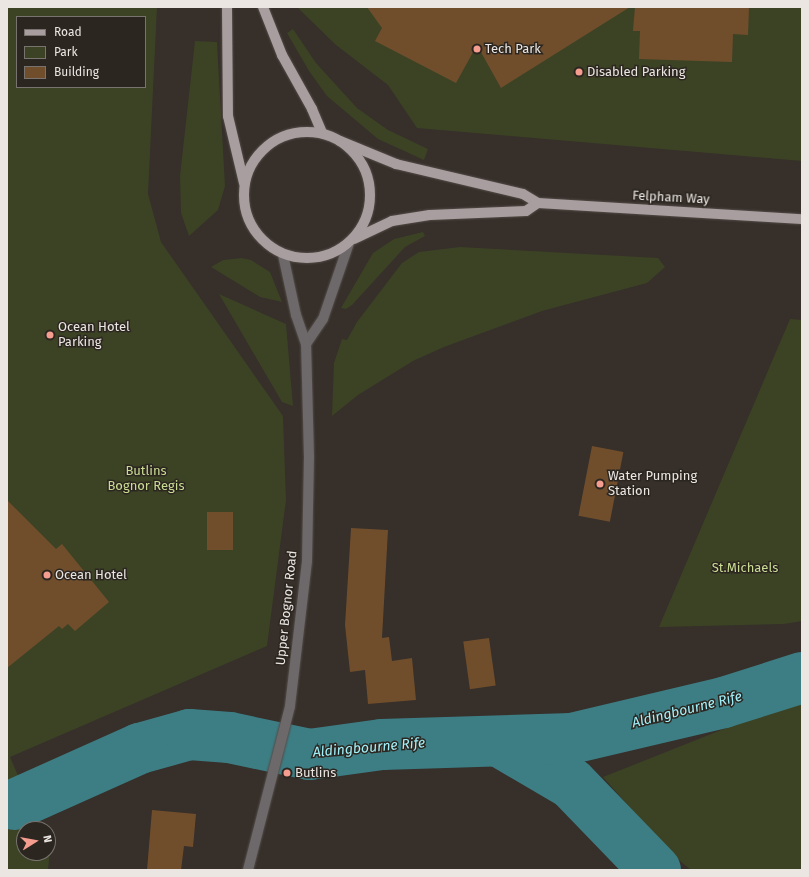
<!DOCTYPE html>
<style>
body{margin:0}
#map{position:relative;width:809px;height:877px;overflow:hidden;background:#362f2a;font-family:"Fira Sans",sans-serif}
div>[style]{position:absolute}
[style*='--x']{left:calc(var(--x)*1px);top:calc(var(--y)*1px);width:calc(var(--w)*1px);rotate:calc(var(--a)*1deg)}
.green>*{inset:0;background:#3c4325}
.river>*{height:51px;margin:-25.5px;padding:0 25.5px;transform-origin:25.5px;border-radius:25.5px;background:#3d7e85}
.building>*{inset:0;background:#704e2c;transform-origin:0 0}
.roads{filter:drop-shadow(0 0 1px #534c47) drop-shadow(0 0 1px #534c47)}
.minor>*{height:10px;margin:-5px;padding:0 5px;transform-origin:5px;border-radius:5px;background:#6d6869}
.major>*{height:10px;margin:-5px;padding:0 5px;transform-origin:5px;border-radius:5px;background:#a89e9f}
.major>.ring{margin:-5px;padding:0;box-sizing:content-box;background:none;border:10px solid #a89e9f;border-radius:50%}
.dots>*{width:11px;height:11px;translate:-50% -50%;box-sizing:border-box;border:2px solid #2c2620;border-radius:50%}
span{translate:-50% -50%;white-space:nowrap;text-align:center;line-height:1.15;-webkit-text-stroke:3px #2c2620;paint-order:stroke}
.poi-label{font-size:13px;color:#ebe6e2}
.left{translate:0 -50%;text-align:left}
.street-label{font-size:13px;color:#ebe6e2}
.park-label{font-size:13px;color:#c9dc93}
.water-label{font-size:14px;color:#a2f0f9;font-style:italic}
.frame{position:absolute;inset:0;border:8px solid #ebe6e2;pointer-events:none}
.legend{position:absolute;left:16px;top:16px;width:130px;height:72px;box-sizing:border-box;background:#2c2620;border:1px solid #78736e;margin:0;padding:5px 7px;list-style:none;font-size:12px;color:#ebe6e2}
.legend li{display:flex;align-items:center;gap:8px;height:20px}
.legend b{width:20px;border:1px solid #78736e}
.north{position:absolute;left:16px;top:821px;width:40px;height:40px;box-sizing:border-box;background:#2c2620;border:1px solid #78736e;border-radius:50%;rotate:79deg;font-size:11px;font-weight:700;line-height:16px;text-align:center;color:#ebe6e2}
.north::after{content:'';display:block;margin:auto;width:14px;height:18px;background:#f59d8e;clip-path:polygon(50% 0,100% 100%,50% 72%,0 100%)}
</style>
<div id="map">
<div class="green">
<i style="clip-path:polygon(evenodd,7px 7px,157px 7px,148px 194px,161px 242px,283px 416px,286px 500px,267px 646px,10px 757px,41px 829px,24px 829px,24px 853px,48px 853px,48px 846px,50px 850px,48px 870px,7px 870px,7px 7px,17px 17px,145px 17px,145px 87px,17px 87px,17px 17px)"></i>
<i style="clip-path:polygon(297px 7px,802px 7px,802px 161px,417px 128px,388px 85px,336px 45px)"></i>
<i style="clip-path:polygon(293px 29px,316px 63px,357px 108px,388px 130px,428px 149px,424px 160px,378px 139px,327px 96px,309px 71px,287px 33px)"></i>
<i style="clip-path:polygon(195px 41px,217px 42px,225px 186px,218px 210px,189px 236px,181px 213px,180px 176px)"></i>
<i style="clip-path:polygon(423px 232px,425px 236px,405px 247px,352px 305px,346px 309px,341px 308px,373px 253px,394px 239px)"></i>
<i style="clip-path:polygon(460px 247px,658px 258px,665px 267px,647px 283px,542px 311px,444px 347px,413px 361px,358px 395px,332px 416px,334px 363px,342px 339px,347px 340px,357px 322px,402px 263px,419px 252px)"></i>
<i style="clip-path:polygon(242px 258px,251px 260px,270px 272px,282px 302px,260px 297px,211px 267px,223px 260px)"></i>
<i style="clip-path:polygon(219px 294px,286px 324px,293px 406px,282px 402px)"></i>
<i style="clip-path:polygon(790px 319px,802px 320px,802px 621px,784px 624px,659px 627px)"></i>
<i style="clip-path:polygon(802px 698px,802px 870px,691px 870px,668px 851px,603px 777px)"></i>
</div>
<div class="river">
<i style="--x:499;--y:741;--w:83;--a:30.3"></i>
<i style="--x:571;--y:783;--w:121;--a:46"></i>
<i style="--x:14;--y:804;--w:137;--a:-24.1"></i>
<i style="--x:139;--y:748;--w:52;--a:-15.6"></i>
<i style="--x:189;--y:734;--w:40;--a:4.3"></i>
<i style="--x:229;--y:737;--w:82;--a:12"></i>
<i style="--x:309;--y:754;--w:73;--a:-7.9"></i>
<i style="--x:381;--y:744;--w:190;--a:-1.8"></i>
<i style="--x:571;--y:738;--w:156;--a:-13.3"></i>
<i style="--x:723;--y:702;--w:83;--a:-17.6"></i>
</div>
<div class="building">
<i style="clip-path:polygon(367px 7px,630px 7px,501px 88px,477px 45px,456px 83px,375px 41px,382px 28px)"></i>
<i style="clip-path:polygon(635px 7px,749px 7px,748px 35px,733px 34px,732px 62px,639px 59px,640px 31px,633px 31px)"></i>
<i style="left:592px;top:446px;width:32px;height:71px;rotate:11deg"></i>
<i style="clip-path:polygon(7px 500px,56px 549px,62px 544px,109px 602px,75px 631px,68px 624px,62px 629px,59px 626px,7px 668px)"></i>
<i style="left:207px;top:512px;width:26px;height:38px"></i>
<i style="clip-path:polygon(351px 528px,388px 530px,382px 638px,389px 637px,392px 661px,412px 658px,416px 700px,368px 704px,365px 670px,350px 672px,345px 625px)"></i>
<i style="left:489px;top:638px;width:48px;height:26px;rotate:82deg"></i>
<i style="clip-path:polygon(152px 810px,196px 814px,193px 847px,184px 846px,181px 870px,147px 870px)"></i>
</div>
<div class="roads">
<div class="minor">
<i style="--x:306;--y:344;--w:30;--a:-56"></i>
<i style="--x:323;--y:319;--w:80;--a:-71.1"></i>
<i style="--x:248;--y:870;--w:169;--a:-75.6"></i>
<i style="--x:290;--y:706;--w:146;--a:-83.3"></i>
<i style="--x:307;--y:561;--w:104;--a:-88.9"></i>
<i style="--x:309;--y:457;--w:113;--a:-91.5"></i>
<i style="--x:306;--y:344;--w:31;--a:-109"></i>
<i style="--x:296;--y:315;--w:61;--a:-102.2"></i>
</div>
<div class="major">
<i style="--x:227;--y:7;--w:109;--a:89.5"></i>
<i style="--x:228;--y:116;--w:69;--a:76.6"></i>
<i style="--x:263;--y:7;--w:52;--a:68.4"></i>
<i style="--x:282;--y:55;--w:62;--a:60.9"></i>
<i style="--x:312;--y:109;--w:26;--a:67"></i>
<i class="ring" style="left:244px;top:132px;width:116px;height:116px"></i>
<i style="--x:340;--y:141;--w:61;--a:22.3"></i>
<i style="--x:396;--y:164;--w:130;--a:13.3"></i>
<i style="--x:523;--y:194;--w:17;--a:31"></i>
<i style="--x:538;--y:203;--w:264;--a:3.5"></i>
<i style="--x:354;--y:239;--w:42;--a:-25.3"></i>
<i style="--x:392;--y:221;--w:38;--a:-9"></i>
<i style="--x:430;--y:215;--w:96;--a:-2.4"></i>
<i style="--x:526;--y:211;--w:14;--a:-34"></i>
</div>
</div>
<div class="dots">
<i style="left:477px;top:49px;background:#f59d8e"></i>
<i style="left:579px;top:72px;background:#f59d8e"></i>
<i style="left:50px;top:335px;background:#f59d8e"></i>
<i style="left:600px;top:484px;background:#f59d8e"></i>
<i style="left:47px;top:575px;background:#f59d8e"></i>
<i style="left:287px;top:773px;background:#f59d8e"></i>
</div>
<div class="poi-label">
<span class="left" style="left:485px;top:49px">Tech Park</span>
<span class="left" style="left:587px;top:72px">Disabled Parking</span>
<span class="left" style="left:58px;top:335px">Ocean Hotel<br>Parking</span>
<span class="left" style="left:608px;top:484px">Water Pumping<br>Station</span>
<span class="left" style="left:55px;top:575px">Ocean Hotel</span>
<span class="left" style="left:295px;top:773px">Butlins</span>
</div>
<div class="street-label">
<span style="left:671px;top:198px;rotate:3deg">Felpham Way</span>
<span style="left:287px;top:608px;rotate:-84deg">Upper Bognor Road</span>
</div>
<div class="park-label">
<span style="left:146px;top:479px">Butlins<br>Bognor Regis</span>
<span style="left:745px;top:568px">St.Michaels</span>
</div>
<div class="water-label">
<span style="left:687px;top:710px;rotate:-14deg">Aldingbourne Rife</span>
<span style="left:369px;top:748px;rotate:-5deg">Aldingbourne Rife</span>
</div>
<div class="frame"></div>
<ul class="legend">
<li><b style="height:5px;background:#a89e9f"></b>Road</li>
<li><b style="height:11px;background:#3c4325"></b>Park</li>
<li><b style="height:11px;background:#704e2c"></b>Building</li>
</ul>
<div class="north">N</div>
</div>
